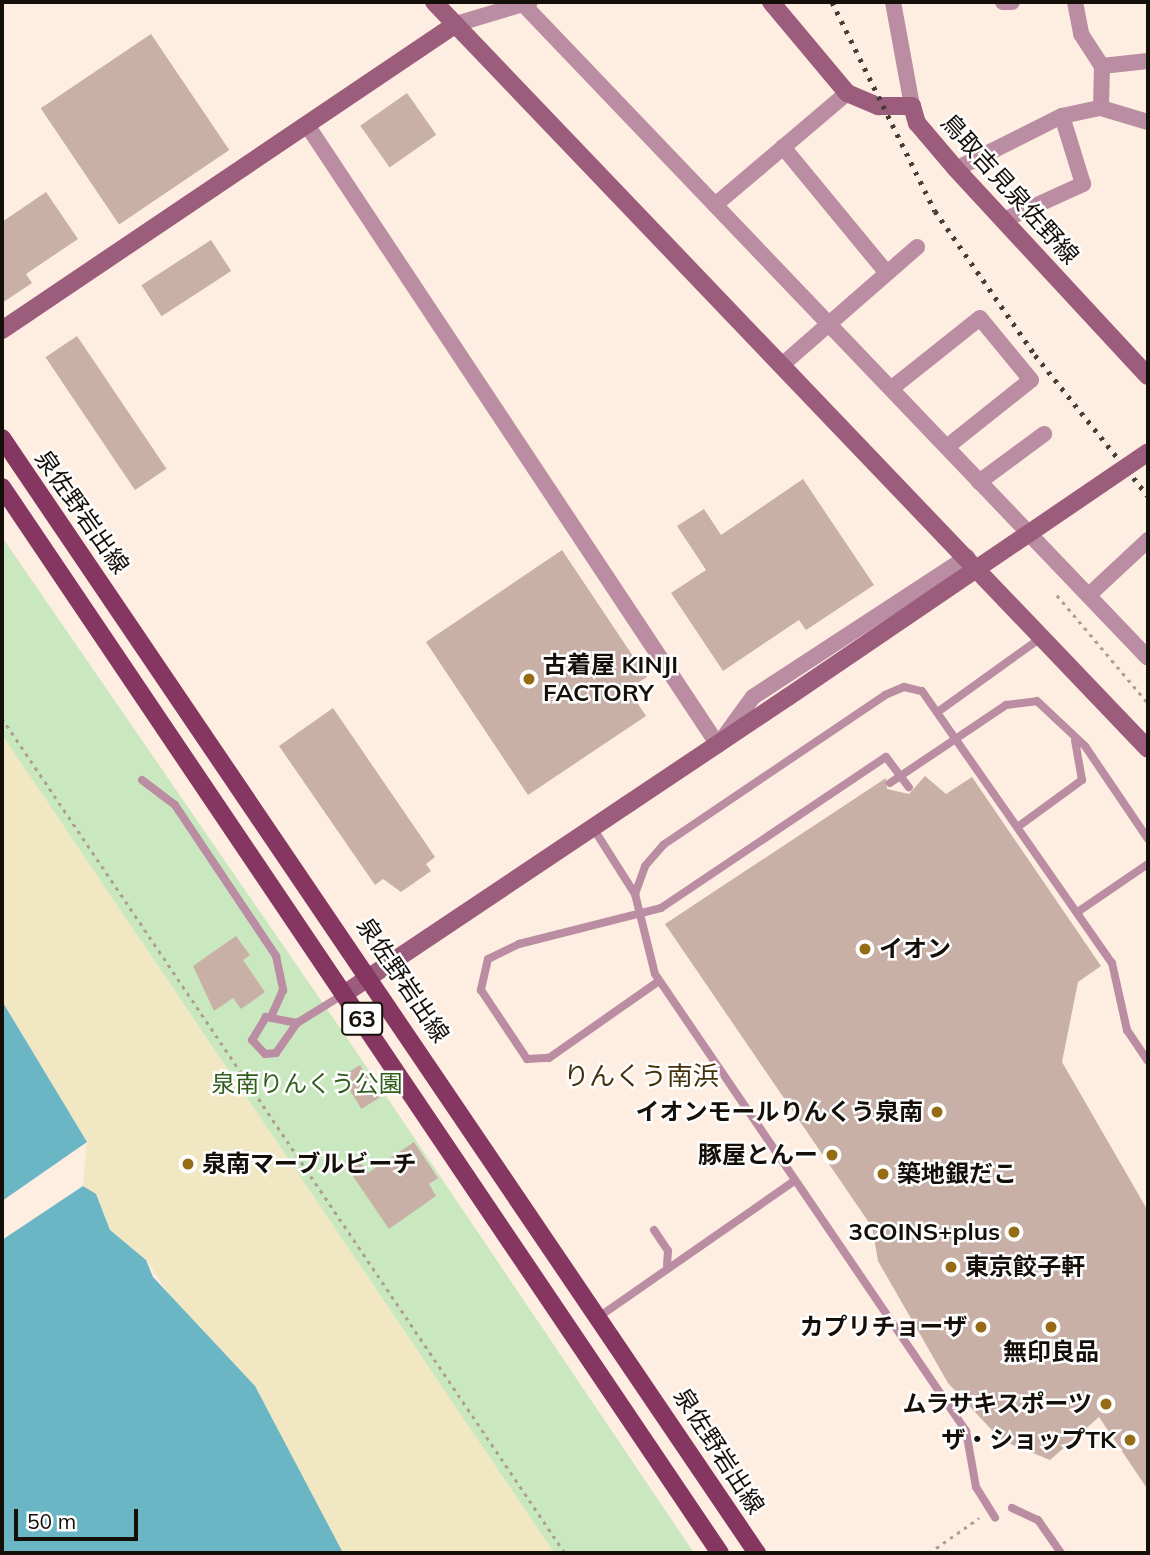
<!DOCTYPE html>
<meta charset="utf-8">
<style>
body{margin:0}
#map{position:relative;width:1150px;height:1555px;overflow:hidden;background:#feede1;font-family:Mulish,"Noto Sans JP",sans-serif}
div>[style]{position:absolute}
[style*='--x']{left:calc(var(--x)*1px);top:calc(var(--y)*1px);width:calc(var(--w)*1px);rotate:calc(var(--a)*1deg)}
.green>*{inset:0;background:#cae8bf}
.sand>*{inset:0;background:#f1e7c2}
.water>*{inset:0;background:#6ab6c5}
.building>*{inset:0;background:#c8b0a7;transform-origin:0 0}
.path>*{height:2.5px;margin-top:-1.25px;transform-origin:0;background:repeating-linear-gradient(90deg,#ac9f95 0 3.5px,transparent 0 8.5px)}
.lane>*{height:8px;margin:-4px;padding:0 4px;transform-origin:4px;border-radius:4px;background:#ba8da2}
.street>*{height:16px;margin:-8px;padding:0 8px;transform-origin:8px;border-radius:8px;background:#ba8da2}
.secondary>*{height:18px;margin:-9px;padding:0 9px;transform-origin:9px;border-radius:9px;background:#9c5c7c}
.primary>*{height:18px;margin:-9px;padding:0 9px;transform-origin:9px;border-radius:9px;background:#853761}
.rail>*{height:5px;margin-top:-2.5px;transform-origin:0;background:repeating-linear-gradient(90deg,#453d37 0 3.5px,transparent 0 10.5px)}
.lane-bridge>*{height:8px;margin:-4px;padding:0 4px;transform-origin:4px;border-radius:4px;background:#ba8da2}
.secondary-bridge>*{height:18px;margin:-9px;padding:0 9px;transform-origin:9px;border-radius:9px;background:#9c5c7c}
.dots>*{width:19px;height:19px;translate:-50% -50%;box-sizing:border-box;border:4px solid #fefefe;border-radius:50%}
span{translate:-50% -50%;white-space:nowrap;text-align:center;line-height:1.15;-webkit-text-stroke:5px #fefefe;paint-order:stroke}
.shield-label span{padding:2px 5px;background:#fefefe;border:2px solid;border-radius:5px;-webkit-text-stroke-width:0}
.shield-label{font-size:23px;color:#150f0a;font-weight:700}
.street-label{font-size:24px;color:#150f0a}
.poi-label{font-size:24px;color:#150f0a;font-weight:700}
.left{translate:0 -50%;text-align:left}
.right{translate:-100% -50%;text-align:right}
.park-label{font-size:24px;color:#315d1b}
.neighbourhood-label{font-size:26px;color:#443009}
.frame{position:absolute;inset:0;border:4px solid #150f0a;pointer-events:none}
.scale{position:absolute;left:14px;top:1509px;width:124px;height:32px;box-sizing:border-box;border:4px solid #150f0a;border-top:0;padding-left:9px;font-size:21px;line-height:24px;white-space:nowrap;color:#150f0a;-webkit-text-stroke:5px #fefefe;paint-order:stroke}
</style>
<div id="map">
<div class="green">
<i style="clip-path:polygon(2px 537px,349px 1041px,694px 1553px,554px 1553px,2px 735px)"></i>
</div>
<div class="sand">
<i style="clip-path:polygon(2px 735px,554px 1553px,343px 1553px,146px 1260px,110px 1230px,96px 1194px,83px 1186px,87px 1142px,2px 1001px)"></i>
</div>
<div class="water">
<i style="clip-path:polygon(2px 1001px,87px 1142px,2px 1201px)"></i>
<i style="clip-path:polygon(83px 1186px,96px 1194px,110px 1230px,146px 1260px,153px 1277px,255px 1386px,343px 1553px,2px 1553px,2px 1240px)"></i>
</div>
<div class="building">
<i style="left:151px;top:34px;width:140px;height:133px;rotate:56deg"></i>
<i style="left:407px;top:93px;width:51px;height:57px;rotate:55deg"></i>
<i style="clip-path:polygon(46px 192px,78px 239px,26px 274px,32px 283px,2px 303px,2px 222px)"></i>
<i style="left:211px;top:240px;width:37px;height:83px;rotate:57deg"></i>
<i style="left:77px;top:336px;width:160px;height:38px;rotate:56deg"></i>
<i style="clip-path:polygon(803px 479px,874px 585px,806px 630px,799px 620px,723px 671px,671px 593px,706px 570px,677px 526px,704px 509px,721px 535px)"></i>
<i style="clip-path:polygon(562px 550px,647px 677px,628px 689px,646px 716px,528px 795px,426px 642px)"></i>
<i style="clip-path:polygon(333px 708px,435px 857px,426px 864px,431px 871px,401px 892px,383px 879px,375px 885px,279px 746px)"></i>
<i style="clip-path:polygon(925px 776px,946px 794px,972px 777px,1101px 966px,1078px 982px,1062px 1062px,1148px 1211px,1148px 1490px,1099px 1417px,1050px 1460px,1001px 1440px,948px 1383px,878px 1261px,872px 1227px,665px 924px,886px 778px,887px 789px,909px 794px)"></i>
<i style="clip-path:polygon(236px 936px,250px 955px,243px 960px,265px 992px,241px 1009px,233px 998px,214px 1011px,193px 966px)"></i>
<i style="left:360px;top:1065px;width:38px;height:22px;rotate:58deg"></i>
<i style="clip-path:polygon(414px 1142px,438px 1178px,429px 1184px,436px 1196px,389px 1229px,346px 1166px,358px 1158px,368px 1173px)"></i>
</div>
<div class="path">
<i style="--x:1057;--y:595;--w:141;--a:49.9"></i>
<i style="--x:2;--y:718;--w:1007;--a:56.01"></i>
<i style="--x:929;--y:1553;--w:61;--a:-35"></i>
</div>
<div class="lane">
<i style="--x:1037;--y:701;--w:66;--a:43.2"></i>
<i style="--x:1085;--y:746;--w:112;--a:55.9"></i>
<i style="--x:939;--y:711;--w:127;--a:-35.7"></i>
<i style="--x:142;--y:780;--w:41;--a:37.1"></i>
<i style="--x:175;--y:805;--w:182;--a:56.2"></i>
<i style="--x:276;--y:956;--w:35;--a:78"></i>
<i style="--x:283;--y:990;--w:27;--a:114"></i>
<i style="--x:1019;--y:826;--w:78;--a:-36.1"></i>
<i style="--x:1082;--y:780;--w:40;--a:-100"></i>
<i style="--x:595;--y:831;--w:75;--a:57.6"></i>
<i style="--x:635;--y:894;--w:82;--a:76"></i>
<i style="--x:655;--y:974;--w:553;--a:55.76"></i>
<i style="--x:966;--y:1431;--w:57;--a:79.9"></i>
<i style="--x:976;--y:1487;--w:36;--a:58"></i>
<i style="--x:635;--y:894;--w:30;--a:-70"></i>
<i style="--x:645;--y:866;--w:28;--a:-49"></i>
<i style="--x:663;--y:845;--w:268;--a:-34"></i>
<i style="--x:885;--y:695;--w:21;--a:-23"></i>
<i style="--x:904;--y:687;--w:18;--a:13"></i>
<i style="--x:922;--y:691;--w:332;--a:55.1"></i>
<i style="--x:1112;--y:963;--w:69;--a:77.4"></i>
<i style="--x:1127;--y:1030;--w:37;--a:56"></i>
<i style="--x:1079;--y:911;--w:83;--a:-34.3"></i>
<i style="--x:519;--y:944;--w:34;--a:154"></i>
<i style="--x:488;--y:959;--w:32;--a:103"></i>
<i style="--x:481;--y:990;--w:83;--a:56.3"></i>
<i style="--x:527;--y:1059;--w:22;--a:-3"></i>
<i style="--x:549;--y:1058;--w:134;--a:-35"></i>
<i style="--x:297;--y:1023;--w:32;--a:-169"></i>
<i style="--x:266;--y:1017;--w:27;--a:121"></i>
<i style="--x:252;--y:1040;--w:19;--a:47"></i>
<i style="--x:265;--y:1054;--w:11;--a:-5"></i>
<i style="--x:276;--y:1053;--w:37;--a:-55"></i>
<i style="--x:297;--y:1023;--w:55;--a:-31.7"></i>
<i style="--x:654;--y:1230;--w:25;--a:56"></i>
<i style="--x:668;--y:1251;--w:14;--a:94"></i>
<i style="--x:600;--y:1316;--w:235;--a:-34.8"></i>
<i style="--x:1012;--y:1508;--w:29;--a:25"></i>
<i style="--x:1038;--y:1520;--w:40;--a:55.1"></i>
</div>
<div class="street">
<i style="--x:521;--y:2;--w:907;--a:46.29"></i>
<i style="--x:893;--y:2;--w:106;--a:79.6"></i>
<i style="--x:1003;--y:2;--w:9;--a:0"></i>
<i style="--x:1075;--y:2;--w:33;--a:79"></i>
<i style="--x:1081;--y:34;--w:38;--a:57"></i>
<i style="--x:1102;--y:66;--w:42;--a:91.4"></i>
<i style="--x:456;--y:24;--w:77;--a:-16.6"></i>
<i style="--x:1102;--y:66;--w:46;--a:-6.2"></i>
<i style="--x:307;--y:125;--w:744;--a:56.46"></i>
<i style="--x:718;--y:745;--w:59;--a:-53.9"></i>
<i style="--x:753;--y:697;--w:256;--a:-33.2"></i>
<i style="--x:783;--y:147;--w:163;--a:50.5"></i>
<i style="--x:956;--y:169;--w:119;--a:-26.6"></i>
<i style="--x:1062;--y:116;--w:40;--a:-12"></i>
<i style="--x:1101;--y:108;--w:49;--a:16.6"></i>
<i style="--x:715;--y:205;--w:173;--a:-40.3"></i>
<i style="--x:1004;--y:220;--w:87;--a:-24.5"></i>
<i style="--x:1083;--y:184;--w:71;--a:-107.2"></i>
<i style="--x:783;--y:364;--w:178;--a:-41.1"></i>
<i style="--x:892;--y:388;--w:112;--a:-38.5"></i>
<i style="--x:980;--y:318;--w:80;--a:50.6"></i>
<i style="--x:1031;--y:380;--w:106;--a:141.5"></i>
<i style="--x:979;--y:482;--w:81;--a:-36.4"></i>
<i style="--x:1089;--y:595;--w:81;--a:-43"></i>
</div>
<div class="secondary">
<i style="--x:434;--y:2;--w:1033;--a:46.29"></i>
<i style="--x:771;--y:2;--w:119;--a:50.1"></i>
<i style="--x:847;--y:93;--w:34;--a:23"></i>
<i style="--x:878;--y:106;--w:34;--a:0"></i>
<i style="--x:912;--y:106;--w:18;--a:74"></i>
<i style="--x:917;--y:123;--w:60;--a:49.7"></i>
<i style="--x:956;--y:169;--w:282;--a:47.2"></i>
<i style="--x:2;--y:330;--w:547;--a:-33.98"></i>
<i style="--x:344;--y:994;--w:534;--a:-33.78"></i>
</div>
<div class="primary">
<i style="--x:2;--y:438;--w:1347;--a:55.9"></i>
<i style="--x:2;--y:487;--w:1285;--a:56.04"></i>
</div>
<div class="rail">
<i style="--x:832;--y:2;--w:233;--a:63.8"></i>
<i style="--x:935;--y:211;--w:175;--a:55.2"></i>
<i style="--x:1035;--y:355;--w:181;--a:51.3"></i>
</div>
<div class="lane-bridge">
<i style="--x:890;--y:783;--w:140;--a:-33.9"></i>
<i style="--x:1006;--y:705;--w:31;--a:-7"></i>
<i style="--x:519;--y:944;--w:146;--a:-14.2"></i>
<i style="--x:661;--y:908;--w:271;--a:-33.9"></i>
<i style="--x:886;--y:757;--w:38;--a:53"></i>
</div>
<div class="secondary-bridge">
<i style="--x:788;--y:697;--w:435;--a:-34.2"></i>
</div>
<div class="dots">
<i style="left:529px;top:679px;background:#956b16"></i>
<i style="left:865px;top:949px;background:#956b16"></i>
<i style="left:937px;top:1112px;background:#956b16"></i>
<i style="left:832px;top:1155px;background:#956b16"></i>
<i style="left:188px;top:1164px;background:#956b16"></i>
<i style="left:883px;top:1174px;background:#956b16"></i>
<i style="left:1014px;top:1232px;background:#956b16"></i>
<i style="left:951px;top:1267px;background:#956b16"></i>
<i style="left:981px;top:1327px;background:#956b16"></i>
<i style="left:1051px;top:1327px;background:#956b16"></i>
<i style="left:1106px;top:1404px;background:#956b16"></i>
<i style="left:1130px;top:1440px;background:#956b16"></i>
</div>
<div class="shield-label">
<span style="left:362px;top:1019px">63</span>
</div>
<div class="street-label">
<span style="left:1010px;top:189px;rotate:48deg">鳥取吉見泉佐野線</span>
<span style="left:82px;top:512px;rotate:55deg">泉佐野岩出線</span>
<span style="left:403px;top:980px;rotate:56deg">泉佐野岩出線</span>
<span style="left:719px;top:1451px;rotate:57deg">泉佐野岩出線</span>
</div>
<div class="poi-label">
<span class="left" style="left:543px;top:679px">古着屋 KINJI<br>FACTORY</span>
<span class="left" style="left:879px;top:949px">イオン</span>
<span class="right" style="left:923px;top:1112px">イオンモールりんくう泉南</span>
<span class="right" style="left:818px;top:1155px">豚屋とんー</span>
<span class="left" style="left:202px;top:1164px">泉南マーブルビーチ</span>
<span class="left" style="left:897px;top:1174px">築地銀だこ</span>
<span class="right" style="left:1000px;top:1232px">3COINS+plus</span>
<span class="left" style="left:965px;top:1267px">東京餃子軒</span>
<span class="right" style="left:967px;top:1327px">カプリチョーザ</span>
<span style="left:1051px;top:1352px">無印良品</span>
<span class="right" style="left:1092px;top:1404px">ムラサキスポーツ</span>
<span class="right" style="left:1116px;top:1440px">ザ・ショップTK</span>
</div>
<div class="park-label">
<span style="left:307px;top:1084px">泉南りんくう公園</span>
</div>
<div class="neighbourhood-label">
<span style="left:641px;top:1076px">りんくう南浜</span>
</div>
<div class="frame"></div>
<div class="scale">50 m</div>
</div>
